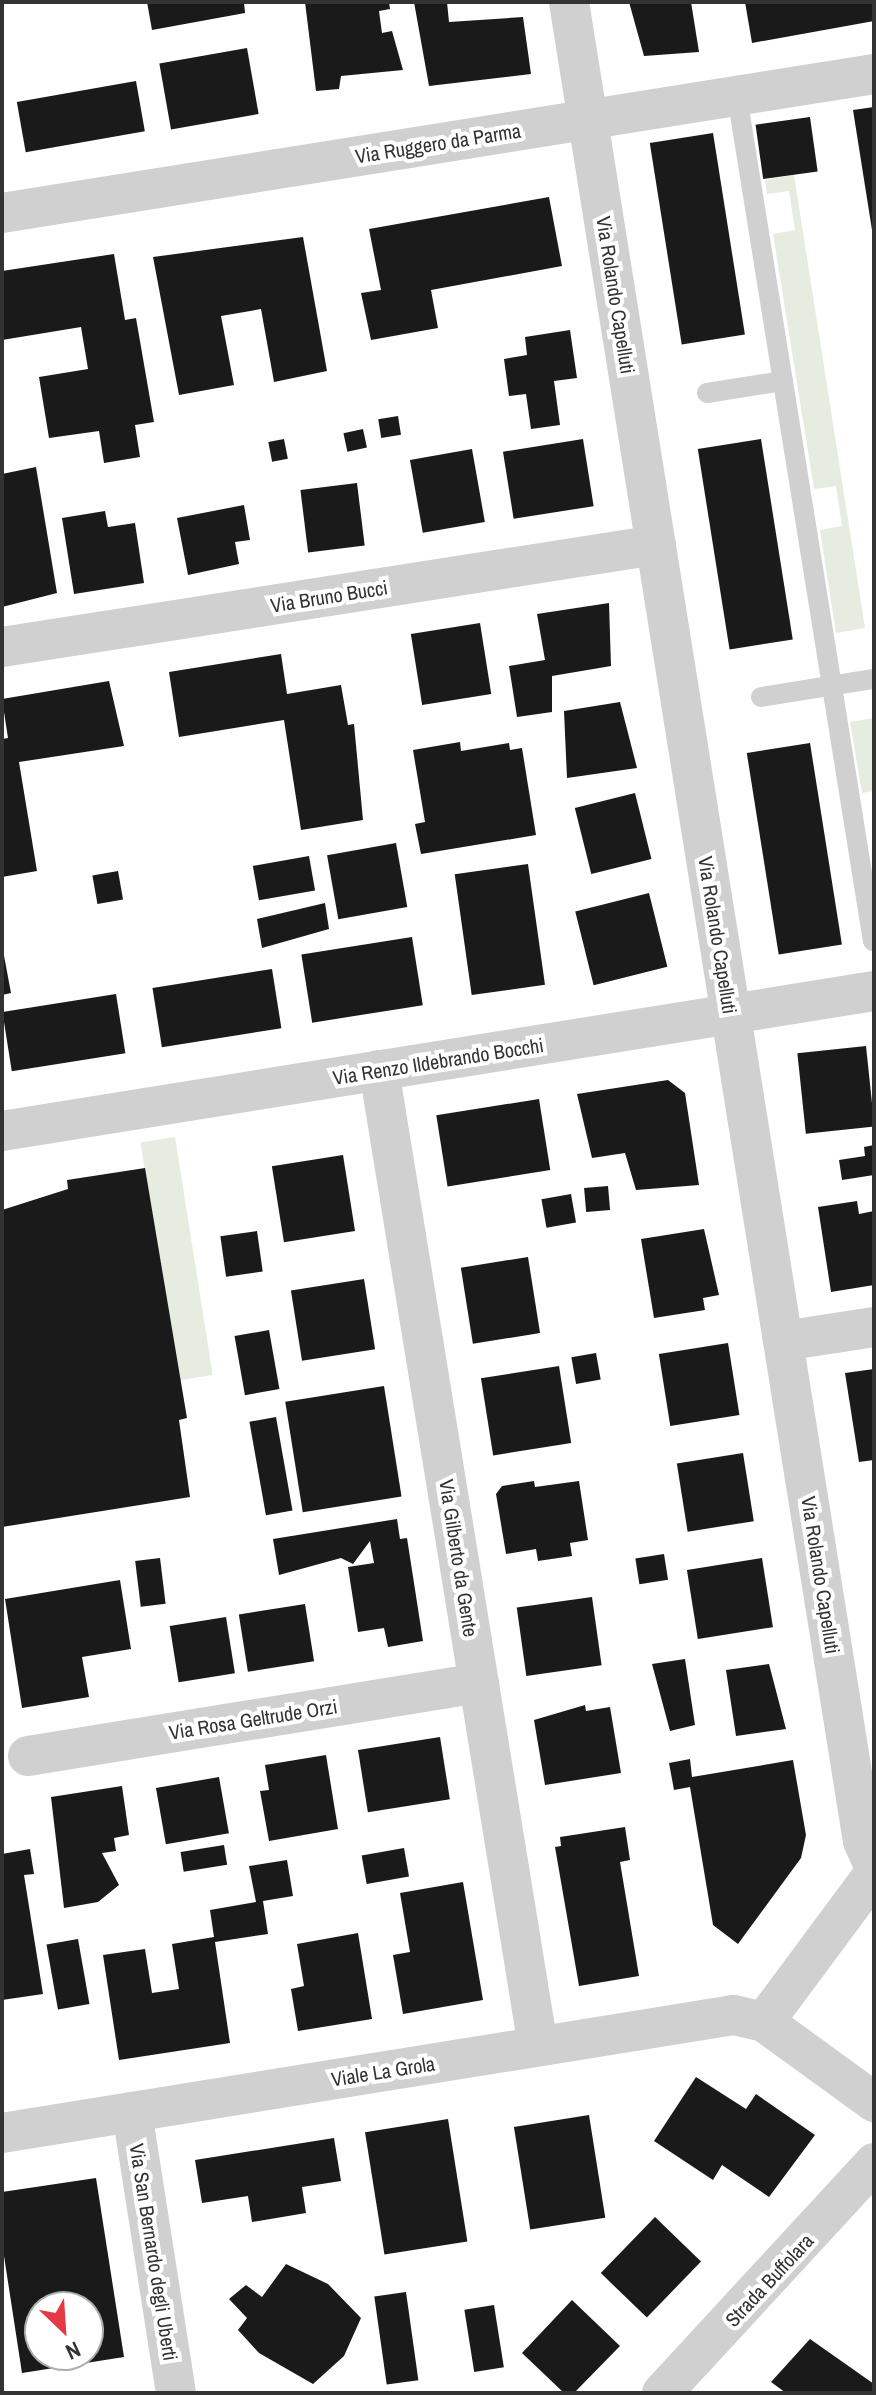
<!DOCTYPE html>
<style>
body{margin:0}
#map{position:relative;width:876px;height:2395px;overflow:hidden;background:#fff;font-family:"Archivo Narrow",sans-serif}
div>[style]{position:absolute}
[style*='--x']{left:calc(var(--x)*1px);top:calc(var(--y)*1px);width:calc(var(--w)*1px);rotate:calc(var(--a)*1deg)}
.green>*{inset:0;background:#e6ecdf;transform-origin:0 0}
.building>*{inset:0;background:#1a1a1a;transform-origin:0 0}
.service>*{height:20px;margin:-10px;padding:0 10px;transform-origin:10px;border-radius:10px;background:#d0d0d0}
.minor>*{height:40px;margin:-20px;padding:0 20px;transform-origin:20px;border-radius:20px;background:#d0d0d0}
span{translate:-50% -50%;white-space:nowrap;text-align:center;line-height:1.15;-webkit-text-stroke:8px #fff;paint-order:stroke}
.street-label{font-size:20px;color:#333}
.frame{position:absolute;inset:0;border:4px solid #333;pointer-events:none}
.north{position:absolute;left:24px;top:2291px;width:80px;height:80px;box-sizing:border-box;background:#fff;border:2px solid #adadad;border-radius:50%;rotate:155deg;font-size:22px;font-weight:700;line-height:32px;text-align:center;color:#333}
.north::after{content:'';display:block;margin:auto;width:28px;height:36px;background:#e63946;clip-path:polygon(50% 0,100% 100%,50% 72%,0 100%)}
</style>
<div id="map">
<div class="green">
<i style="clip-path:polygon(794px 175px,865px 628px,836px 633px,820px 530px,842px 526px,836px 486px,814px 489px,773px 234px,795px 230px,789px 191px,767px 194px,765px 180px)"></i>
<i style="clip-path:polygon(874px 718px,874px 791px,862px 793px,850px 722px)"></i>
<i style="left:175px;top:1137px;width:241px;height:35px;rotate:81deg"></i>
</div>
<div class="building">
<i style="clip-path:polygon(147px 2px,244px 2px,245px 13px,152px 30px)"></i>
<i style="clip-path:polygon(305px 2px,389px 2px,390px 9px,379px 11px,382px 33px,392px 31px,403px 70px,341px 76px,339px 89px,316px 91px)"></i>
<i style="clip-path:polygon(414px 2px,447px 2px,449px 22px,523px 17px,531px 74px,429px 86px)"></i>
<i style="clip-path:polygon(629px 2px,691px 2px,699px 52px,644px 56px)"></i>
<i style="clip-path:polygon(745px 2px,872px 2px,874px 21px,752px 43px)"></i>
<i style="left:247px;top:48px;width:67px;height:89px;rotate:80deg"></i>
<i style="left:136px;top:81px;width:51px;height:121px;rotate:80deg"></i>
<i style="clip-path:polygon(874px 107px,874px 230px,872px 230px,853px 110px)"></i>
<i style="left:810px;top:117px;width:55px;height:55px;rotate:82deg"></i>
<i style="left:713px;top:133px;width:204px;height:64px;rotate:81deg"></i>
<i style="clip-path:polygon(549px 197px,562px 266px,431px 290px,438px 328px,371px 340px,361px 293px,381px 290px,369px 229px)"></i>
<i style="clip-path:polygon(303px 237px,327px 371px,274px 382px,261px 309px,221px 316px,234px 385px,179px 395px,153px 257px)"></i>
<i style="clip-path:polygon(114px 254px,125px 320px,136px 318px,154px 422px,135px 425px,140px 457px,104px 463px,99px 431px,49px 438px,39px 377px,88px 369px,81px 327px,2px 340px,2px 271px)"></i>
<i style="clip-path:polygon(570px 330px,577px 378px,554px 381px,560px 425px,531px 429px,526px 394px,509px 396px,504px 359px,527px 355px,525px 337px)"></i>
<i style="left:398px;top:416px;width:19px;height:20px;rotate:81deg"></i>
<i style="left:363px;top:429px;width:19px;height:20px;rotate:78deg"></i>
<i style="left:284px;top:439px;width:20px;height:16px;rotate:79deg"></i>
<i style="left:583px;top:439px;width:68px;height:81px;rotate:81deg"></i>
<i style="left:761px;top:439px;width:203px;height:64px;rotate:81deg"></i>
<i style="left:472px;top:449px;width:74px;height:63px;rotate:80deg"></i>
<i style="clip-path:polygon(36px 467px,57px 593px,2px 607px,2px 474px)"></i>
<i style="left:357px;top:483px;width:63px;height:57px;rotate:83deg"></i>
<i style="clip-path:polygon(244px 505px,250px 540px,235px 542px,239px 564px,188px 575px,177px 518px)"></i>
<i style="clip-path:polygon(105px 511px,108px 527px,135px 523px,144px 583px,74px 594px,62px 518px)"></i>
<i style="clip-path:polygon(609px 603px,611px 666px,552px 676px,552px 712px,517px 717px,509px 666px,545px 660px,537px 614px)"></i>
<i style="left:480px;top:623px;width:72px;height:70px;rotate:81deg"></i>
<i style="clip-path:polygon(281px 654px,287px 694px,341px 685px,348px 725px,354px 724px,363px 820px,301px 830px,284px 720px,179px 737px,169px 672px)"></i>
<i style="clip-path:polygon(109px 681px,124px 746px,19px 762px,37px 871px,2px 877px,2px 739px,8px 738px,2px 699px)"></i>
<i style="clip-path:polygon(620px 702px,637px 768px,567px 778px,564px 711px)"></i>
<i style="clip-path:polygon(460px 742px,461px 751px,509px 743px,510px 750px,522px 748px,536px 835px,421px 854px,415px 824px,425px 822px,413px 750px)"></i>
<i style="left:810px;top:743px;width:204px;height:64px;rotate:81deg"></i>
<i style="left:635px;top:793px;width:68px;height:62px;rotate:76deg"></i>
<i style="left:396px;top:843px;width:65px;height:70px;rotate:80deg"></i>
<i style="left:309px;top:856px;width:35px;height:57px;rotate:80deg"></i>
<i style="left:528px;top:864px;width:122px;height:74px;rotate:82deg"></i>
<i style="left:118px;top:871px;width:29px;height:26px;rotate:80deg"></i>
<i style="left:649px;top:893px;width:76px;height:76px;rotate:76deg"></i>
<i style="clip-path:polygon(325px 903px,329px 929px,262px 948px,257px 919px)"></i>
<i style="left:412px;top:937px;width:69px;height:112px;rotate:81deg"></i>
<i style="clip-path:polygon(2px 945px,11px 993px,2px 995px)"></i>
<i style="left:272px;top:969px;width:60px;height:121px;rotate:81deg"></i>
<i style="left:116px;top:994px;width:60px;height:115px;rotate:81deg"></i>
<i style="left:866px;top:1046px;width:81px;height:69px;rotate:84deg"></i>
<i style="clip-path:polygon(668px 1080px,685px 1093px,699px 1185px,636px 1190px,625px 1153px,592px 1158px,577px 1094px)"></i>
<i style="left:539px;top:1099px;width:72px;height:104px;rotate:81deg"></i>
<i style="clip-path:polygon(874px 1145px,874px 1175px,842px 1180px,839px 1160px,865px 1156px,864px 1147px)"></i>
<i style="left:343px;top:1155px;width:77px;height:72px;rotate:81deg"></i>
<i style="clip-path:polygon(145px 1168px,187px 1418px,179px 1420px,190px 1497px,2px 1527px,2px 1210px,68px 1189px,67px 1180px)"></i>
<i style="left:608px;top:1186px;width:24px;height:24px;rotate:85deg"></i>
<i style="left:571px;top:1194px;width:29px;height:30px;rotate:80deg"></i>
<i style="clip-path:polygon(857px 1201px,859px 1214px,874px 1211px,874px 1285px,831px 1292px,818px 1207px)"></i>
<i style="clip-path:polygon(704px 1229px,719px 1295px,703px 1298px,705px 1310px,654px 1318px,641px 1239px)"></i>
<i style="left:257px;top:1231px;width:41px;height:37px;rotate:82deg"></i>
<i style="left:528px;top:1257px;width:77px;height:68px;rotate:81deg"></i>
<i style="left:364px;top:1279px;width:71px;height:74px;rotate:81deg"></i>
<i style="left:269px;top:1330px;width:60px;height:35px;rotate:80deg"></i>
<i style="left:728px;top:1343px;width:73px;height:70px;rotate:81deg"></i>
<i style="left:596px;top:1353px;width:27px;height:25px;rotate:80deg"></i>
<i style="left:559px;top:1366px;width:78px;height:79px;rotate:81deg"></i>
<i style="clip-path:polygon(874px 1369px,874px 1460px,859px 1462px,845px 1373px)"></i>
<i style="left:384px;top:1386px;width:112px;height:100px;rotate:81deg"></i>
<i style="left:276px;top:1417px;width:95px;height:27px;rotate:80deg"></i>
<i style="left:743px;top:1453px;width:69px;height:67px;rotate:81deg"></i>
<i style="clip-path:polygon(534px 1481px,535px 1487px,579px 1481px,588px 1540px,570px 1543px,572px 1556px,538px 1561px,536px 1549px,506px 1554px,496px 1494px,502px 1486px)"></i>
<i style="clip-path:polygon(397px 1519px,400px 1539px,407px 1538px,423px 1641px,388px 1647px,384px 1628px,358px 1632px,348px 1567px,374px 1563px,370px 1541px,353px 1564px,341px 1558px,279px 1575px,273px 1539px)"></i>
<i style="left:664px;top:1554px;width:26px;height:29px;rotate:81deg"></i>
<i style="left:160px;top:1558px;width:46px;height:25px;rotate:83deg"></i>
<i style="left:762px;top:1558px;width:70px;height:76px;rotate:81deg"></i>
<i style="clip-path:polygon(120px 1580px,131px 1649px,82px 1657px,89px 1697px,22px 1708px,5px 1599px)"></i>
<i style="left:592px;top:1597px;width:69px;height:76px;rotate:82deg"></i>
<i style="left:305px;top:1604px;width:58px;height:67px;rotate:81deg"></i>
<i style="left:226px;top:1617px;width:57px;height:57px;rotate:81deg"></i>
<i style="clip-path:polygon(685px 1659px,695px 1725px,670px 1731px,652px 1664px)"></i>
<i style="clip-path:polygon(769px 1664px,786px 1729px,736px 1736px,726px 1670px)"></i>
<i style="clip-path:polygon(585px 1705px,586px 1711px,610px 1707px,621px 1773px,545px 1785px,534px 1720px)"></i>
<i style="left:440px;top:1737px;width:63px;height:83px;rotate:81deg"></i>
<i style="clip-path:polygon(326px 1755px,338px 1829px,269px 1841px,260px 1791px,269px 1790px,265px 1765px)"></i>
<i style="clip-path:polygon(690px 1759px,692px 1777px,793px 1760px,806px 1835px,801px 1858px,738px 1944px,713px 1925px,690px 1787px,674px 1790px,669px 1763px)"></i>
<i style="left:219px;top:1777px;width:57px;height:64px;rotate:80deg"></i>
<i style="clip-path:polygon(122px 1786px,129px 1835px,114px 1838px,116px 1851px,102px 1853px,119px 1885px,98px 1902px,64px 1908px,51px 1797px)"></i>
<i style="clip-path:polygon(625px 1827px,630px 1860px,620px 1862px,639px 1976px,579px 1986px,555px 1847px,561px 1846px,560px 1837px)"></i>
<i style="left:224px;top:1845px;width:20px;height:44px;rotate:81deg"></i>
<i style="left:404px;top:1848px;width:29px;height:43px;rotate:80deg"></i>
<i style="clip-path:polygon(30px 1849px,34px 1874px,24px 1875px,43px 1994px,2px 2000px,2px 1854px)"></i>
<i style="clip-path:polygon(287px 1860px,293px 1896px,263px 1901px,268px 1934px,215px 1942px,230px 2043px,119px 2060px,103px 1955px,145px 1949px,152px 1993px,179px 1989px,172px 1944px,214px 1937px,210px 1910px,256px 1902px,249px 1866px)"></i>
<i style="clip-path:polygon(463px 1882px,483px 2000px,403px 2014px,393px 1955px,410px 1952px,400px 1893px)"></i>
<i style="clip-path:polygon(358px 1933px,372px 2019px,298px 2031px,291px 1989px,304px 1986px,297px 1944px)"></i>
<i style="left:78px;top:1939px;width:66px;height:32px;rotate:80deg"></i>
<i style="clip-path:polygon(696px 2077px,746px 2109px,756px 2094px,815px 2135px,769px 2197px,722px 2165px,713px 2180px,654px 2141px)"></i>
<i style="left:589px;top:2115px;width:104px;height:76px;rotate:81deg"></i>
<i style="left:448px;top:2119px;width:124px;height:84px;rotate:81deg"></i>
<i style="clip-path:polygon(334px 2138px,341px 2181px,302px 2187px,306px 2213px,252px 2222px,248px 2196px,202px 2203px,195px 2160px)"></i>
<i style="clip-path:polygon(evenodd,96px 2178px,124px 2357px,22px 2373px,2px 2243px,2px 2192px,96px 2178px,40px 2307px,88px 2307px,88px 2355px,40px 2355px,40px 2307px)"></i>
<i style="left:655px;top:2217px;width:64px;height:78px;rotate:44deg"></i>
<i style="clip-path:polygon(286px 2264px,328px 2284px,361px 2318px,344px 2356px,313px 2384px,259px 2353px,238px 2330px,247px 2318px,229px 2299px,246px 2285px,262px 2297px)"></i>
<i style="left:406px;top:2292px;width:89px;height:32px;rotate:82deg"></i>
<i style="clip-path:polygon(572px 2300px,620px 2346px,574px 2393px,564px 2393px,522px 2353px)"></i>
<i style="left:494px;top:2305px;width:63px;height:30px;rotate:81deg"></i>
<i style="clip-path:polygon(810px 2339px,874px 2384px,874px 2393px,786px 2393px,771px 2382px)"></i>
</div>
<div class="service">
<i style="--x:737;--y:96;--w:856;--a:80.86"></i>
<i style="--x:707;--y:393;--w:77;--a:-9"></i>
<i style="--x:761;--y:697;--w:114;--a:-9.1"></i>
</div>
<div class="minor">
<i style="--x:569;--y:2;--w:1862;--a:80.92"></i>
<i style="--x:863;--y:1841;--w:27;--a:66"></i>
<i style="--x:2;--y:213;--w:883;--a:-9.06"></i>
<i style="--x:2;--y:647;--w:662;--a:-8.86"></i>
<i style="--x:379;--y:1070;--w:989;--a:80.75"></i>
<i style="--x:2;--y:1131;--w:883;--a:-9.12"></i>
<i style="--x:783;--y:1341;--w:92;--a:-8.7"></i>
<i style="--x:28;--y:1756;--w:457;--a:-9.2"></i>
<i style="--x:764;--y:2022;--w:184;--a:-53.4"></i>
<i style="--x:132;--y:2112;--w:284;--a:81.1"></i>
<i style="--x:2;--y:2133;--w:741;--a:-9.16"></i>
<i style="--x:734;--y:2015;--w:31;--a:13"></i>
<i style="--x:764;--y:2022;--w:136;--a:36"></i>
<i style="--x:662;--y:2393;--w:313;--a:-47.3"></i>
</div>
<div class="street-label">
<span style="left:438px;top:143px;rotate:-9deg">Via Ruggero da Parma</span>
<span style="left:616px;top:295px;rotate:81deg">Via Rolando Capelluti</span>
<span style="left:329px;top:596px;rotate:-9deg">Via Bruno Bucci</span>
<span style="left:718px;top:935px;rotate:81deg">Via Rolando Capelluti</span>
<span style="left:438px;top:1061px;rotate:-9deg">Via Renzo Ildebrando Bocchi</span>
<span style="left:459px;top:1558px;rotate:81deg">Via Gilberto da Gente</span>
<span style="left:821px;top:1575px;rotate:81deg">Via Rolando Capelluti</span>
<span style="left:253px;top:1719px;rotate:-9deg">Via Rosa Geltrude Orzi</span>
<span style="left:383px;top:2071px;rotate:-9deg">Viale La Grola</span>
<span style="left:154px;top:2252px;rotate:81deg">Via San Bernardo degli Uberti</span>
<span style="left:769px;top:2280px;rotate:-47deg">Strada Buffolara</span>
</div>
<div class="frame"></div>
<div class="north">N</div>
</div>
